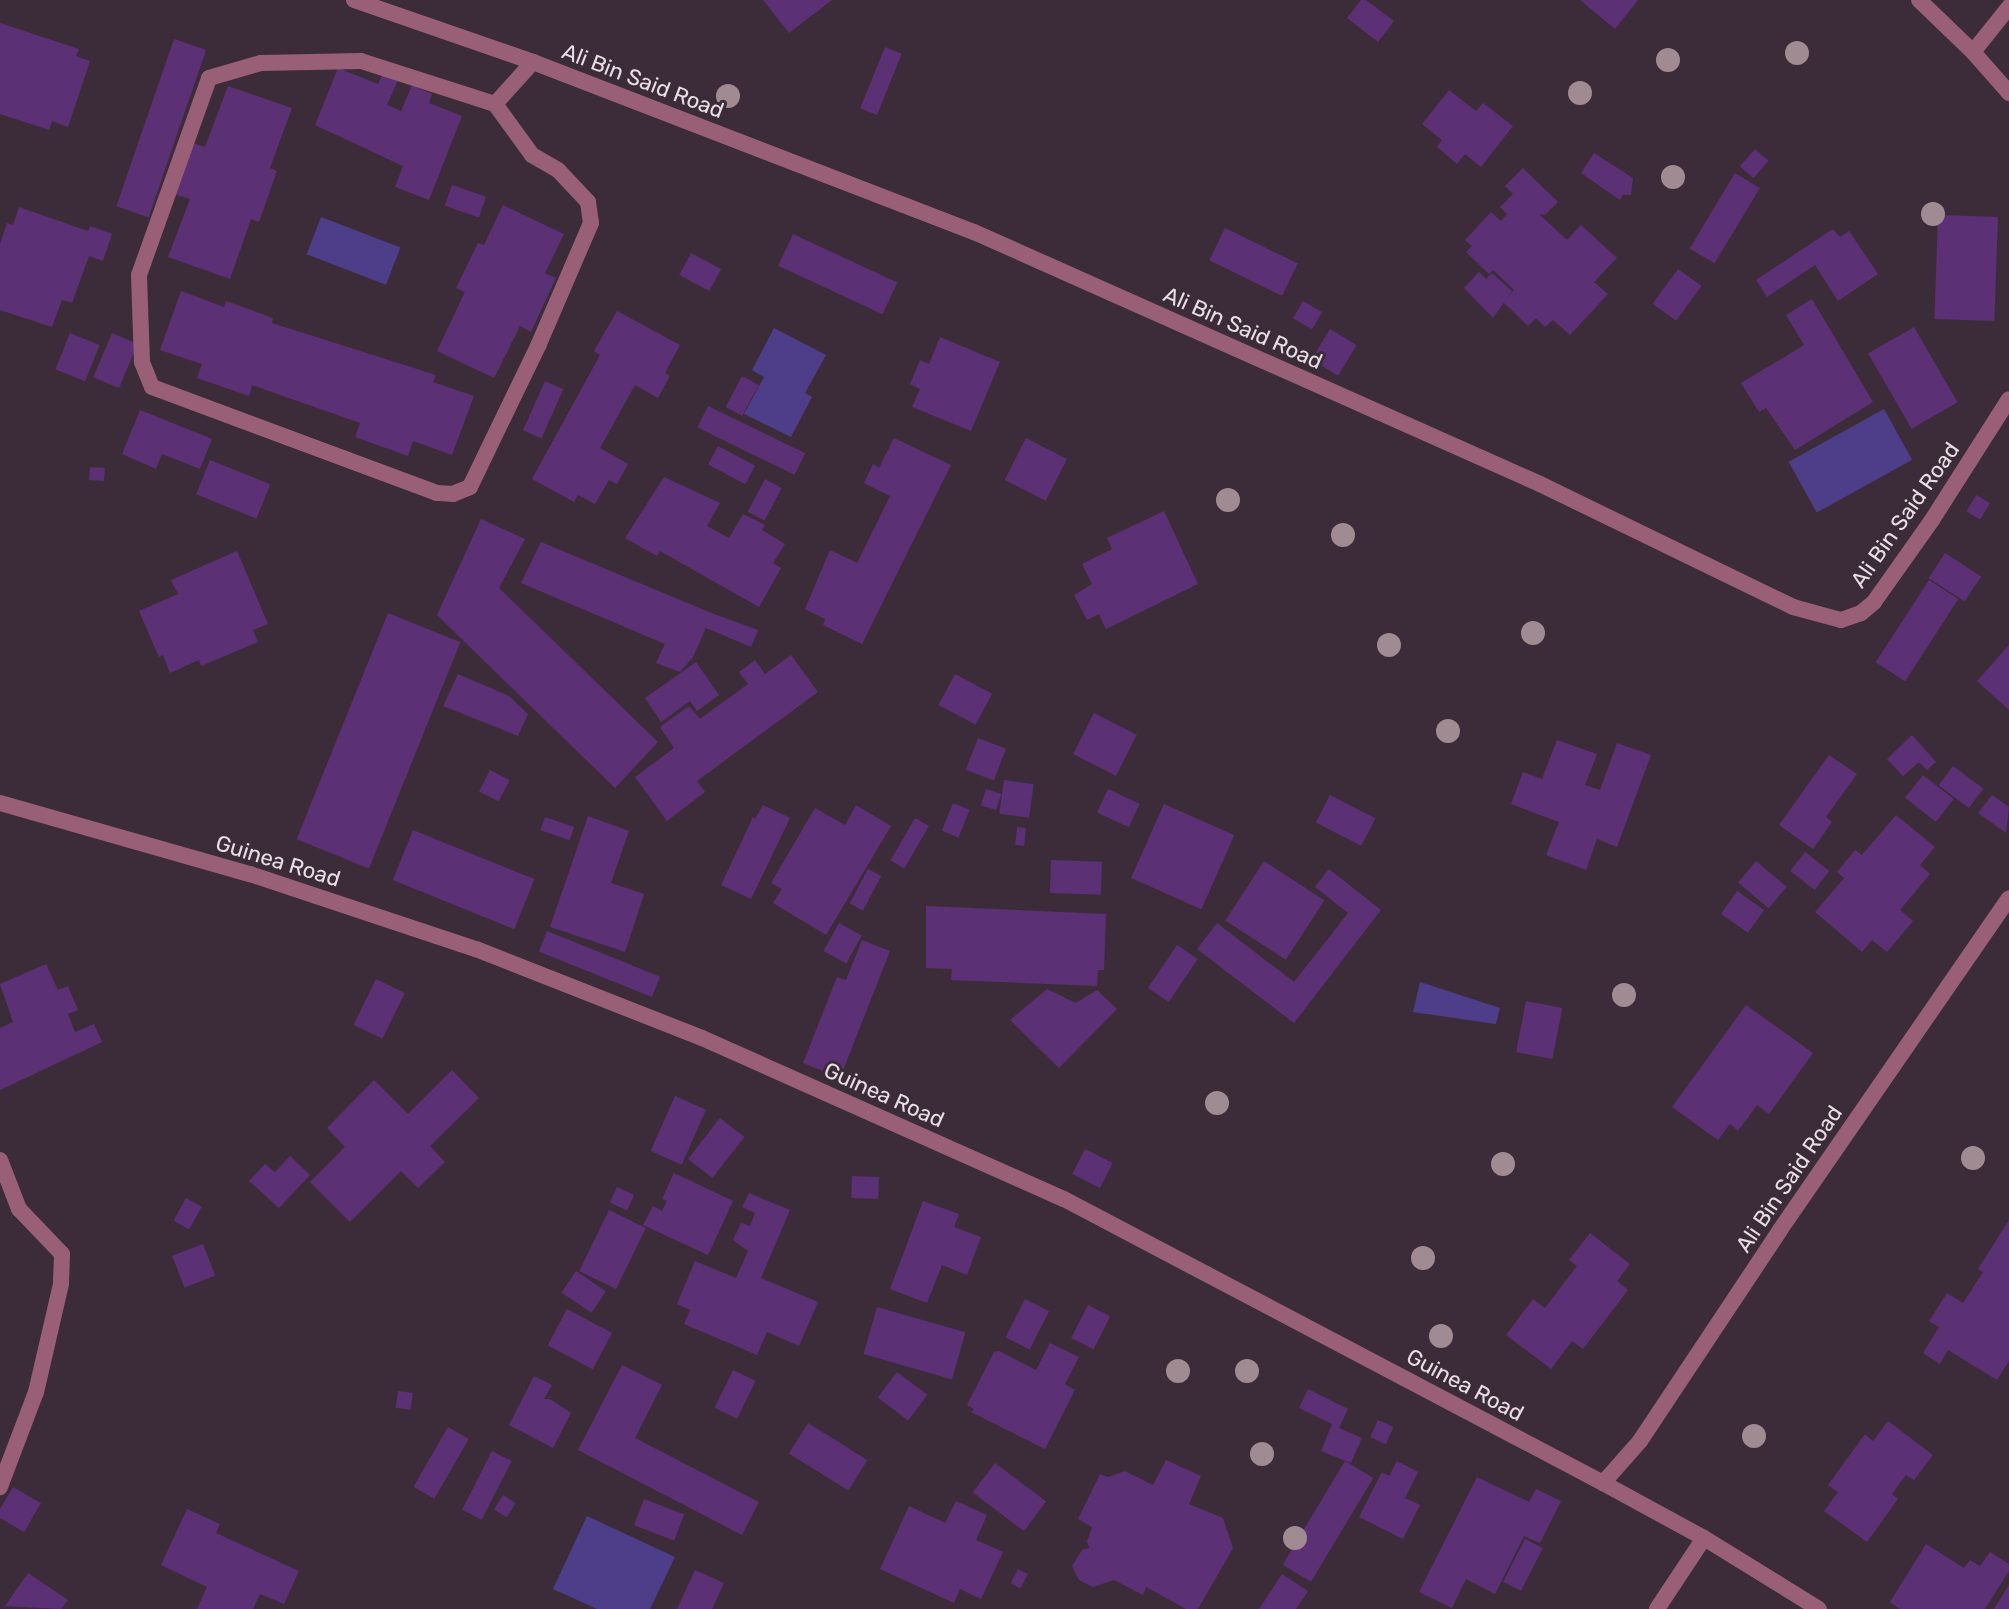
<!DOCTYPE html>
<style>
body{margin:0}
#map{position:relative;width:2009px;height:1609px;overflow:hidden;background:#3c2c39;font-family:Rubik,sans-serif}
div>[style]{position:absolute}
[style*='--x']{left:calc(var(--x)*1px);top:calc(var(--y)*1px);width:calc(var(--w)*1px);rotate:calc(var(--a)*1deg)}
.water>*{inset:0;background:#4e3e89;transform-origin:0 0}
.building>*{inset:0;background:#5c3075;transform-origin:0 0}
.lane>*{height:16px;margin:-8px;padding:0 8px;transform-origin:8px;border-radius:8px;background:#995f76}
.street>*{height:16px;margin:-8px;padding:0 8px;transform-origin:8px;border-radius:8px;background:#995f76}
.trees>*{width:24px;height:24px;margin:-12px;border-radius:50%;background:#a18b92}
span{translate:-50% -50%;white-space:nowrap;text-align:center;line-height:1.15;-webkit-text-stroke:6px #3c2c39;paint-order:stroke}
.street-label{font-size:22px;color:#e8dee5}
</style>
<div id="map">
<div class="water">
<i style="left:321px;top:217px;width:85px;height:40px;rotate:21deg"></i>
<i style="clip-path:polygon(774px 328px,826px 355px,805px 393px,812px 397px,791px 437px,744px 414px,764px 377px,752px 370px)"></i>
<i style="left:1884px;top:409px;width:58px;height:109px;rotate:61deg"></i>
<i style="clip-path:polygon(1420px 982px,1500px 1008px,1496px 1024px,1413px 1012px)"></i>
<i style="clip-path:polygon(587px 1516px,675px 1557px,650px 1609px,597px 1609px,553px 1589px)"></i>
</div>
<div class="building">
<i style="clip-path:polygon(763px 0,832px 0,789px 33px)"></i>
<i style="clip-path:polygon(1361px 0,1366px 0,1394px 21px,1378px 42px,1347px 18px)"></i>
<i style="clip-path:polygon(1580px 0,1638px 0,1615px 29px)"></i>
<i style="clip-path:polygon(0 23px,79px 49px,76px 56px,90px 61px,68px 127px,52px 121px,49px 130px,0 114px)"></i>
<i style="left:174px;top:39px;width:34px;height:177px;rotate:19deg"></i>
<i style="left:885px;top:47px;width:18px;height:66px;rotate:22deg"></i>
<i style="clip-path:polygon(338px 68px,378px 84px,383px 73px,398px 80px,387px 105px,401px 111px,412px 85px,432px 94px,429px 103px,462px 116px,429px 200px,395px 187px,403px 166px,315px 125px)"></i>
<i style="clip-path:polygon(228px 86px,292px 108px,270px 168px,277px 171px,259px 222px,251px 219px,230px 279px,168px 257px,190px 199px,174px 194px,193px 143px,205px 147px)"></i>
<i style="clip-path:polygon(1449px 90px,1476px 111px,1483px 103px,1513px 126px,1481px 167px,1465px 154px,1457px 164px,1437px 147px,1442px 140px,1422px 124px)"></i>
<i style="left:1755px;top:149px;width:18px;height:23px;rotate:41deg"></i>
<i style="clip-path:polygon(1594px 153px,1633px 178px,1631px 195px,1623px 195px,1620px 200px,1581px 173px)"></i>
<i style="clip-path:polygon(1523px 168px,1558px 202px,1545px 215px,1539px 214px,1567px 240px,1581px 225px,1617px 258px,1594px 282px,1608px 294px,1570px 335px,1553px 320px,1545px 327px,1536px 318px,1528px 326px,1503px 302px,1514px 290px,1493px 270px,1489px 274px,1466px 252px,1472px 246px,1465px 240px,1491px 212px,1501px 221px,1507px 214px,1500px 207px,1513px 194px,1505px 186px)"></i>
<i style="left:1735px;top:173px;width:29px;height:88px;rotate:31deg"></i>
<i style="left:452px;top:185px;width:36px;height:22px;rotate:19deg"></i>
<i style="clip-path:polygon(503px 205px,564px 234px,545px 273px,556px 278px,531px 332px,520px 326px,494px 378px,437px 351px,465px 292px,456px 288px,478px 243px,484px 245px)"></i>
<i style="clip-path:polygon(19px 207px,88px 231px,90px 226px,112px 234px,103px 261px,89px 256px,72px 303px,62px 300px,52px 327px,0 310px,0 244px,7px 223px,13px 225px)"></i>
<i style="left:1938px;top:215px;width:60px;height:104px;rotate:2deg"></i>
<i style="left:1225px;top:228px;width:81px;height:36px;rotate:26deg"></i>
<i style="clip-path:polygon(1833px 229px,1840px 237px,1849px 231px,1878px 274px,1838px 301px,1815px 265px,1767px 297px,1756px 280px)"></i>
<i style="left:793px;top:234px;width:115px;height:35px;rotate:25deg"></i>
<i style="left:691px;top:253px;width:34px;height:25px;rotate:28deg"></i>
<i style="left:1678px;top:269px;width:29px;height:43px;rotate:36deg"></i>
<i style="clip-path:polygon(1479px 272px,1486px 279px,1492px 273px,1512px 291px,1493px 318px,1464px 288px)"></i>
<i style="clip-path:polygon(181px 291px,224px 307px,226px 301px,273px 318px,272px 323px,436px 375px,433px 382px,474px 396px,452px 455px,413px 441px,408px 456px,355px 437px,360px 423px,252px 385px,249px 396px,197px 378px,202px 364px,160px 350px)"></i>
<i style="clip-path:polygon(1812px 299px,1873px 402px,1795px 450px,1766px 408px,1759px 412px,1741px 383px,1804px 345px,1786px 315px)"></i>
<i style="left:1303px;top:301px;width:22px;height:20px;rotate:30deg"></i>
<i style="clip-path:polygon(617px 311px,680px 345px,665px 373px,670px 376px,658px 398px,635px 385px,600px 448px,628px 464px,617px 484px,609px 480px,595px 504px,578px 495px,574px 502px,532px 479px,600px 355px,594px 351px)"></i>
<i style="left:1914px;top:327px;width:87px;height:53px;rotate:60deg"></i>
<i style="left:1330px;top:329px;width:31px;height:36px;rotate:31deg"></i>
<i style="left:70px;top:333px;width:32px;height:39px;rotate:22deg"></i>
<i style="left:112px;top:333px;width:28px;height:48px;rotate:23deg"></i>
<i style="clip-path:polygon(940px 337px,1000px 362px,971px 431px,912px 407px,920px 389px,910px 384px,920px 360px,929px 364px)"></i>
<i style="left:742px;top:376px;width:19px;height:35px;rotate:28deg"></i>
<i style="left:545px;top:381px;width:20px;height:54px;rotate:24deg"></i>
<i style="left:708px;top:406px;width:108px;height:24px;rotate:26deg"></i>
<i style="clip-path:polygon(140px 410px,212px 439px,200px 469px,162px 454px,156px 469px,122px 454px)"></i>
<i style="clip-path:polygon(894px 438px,951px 465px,862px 644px,823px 625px,825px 619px,805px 609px,830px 550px,857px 563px,890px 496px,864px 483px,873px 464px,879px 468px)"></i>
<i style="left:1026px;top:438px;width:46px;height:47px;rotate:27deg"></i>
<i style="left:718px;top:446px;width:42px;height:21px;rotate:28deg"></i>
<i style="left:210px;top:460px;width:65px;height:37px;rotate:22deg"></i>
<i style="left:90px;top:467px;width:15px;height:13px;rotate:4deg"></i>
<i style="clip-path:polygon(664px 477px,720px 503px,707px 526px,729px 538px,743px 514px,765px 525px,762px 530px,785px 544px,773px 563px,781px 568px,759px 607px,660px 551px,657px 556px,625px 538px)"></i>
<i style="left:765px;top:479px;width:19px;height:37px;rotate:28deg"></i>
<i style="left:1976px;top:495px;width:16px;height:19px;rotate:30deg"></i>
<i style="clip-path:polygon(1164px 511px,1198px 584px,1106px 629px,1099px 614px,1087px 620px,1074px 595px,1092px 584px,1082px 564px,1112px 549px,1107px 538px)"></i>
<i style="clip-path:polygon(481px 519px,525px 539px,499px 588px,658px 742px,615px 788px,437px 615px)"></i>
<i style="clip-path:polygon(541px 542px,709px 612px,758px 630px,751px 647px,706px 628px,693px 657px,680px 672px,656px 663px,665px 644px,521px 583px)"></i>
<i style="clip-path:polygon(237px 551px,268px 624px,253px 630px,258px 642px,201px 666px,199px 660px,170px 673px,163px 655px,159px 657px,139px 611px,178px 594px,171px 580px)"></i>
<i style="left:1945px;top:553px;width:43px;height:30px;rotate:33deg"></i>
<i style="left:1929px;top:580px;width:35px;height:98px;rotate:33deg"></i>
<i style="left:388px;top:613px;width:78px;height:244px;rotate:22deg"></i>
<i style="clip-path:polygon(2009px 645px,2009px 710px,1977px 681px)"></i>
<i style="clip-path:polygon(791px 655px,818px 692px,697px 781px,705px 792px,667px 821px,635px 777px,674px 748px,660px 727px,689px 706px,700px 719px,748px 684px,739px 672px,755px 660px,765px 674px)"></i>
<i style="clip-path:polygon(696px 662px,719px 695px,697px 711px,690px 701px,661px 722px,645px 698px)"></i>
<i style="clip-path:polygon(458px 674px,509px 696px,528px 714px,518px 736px,443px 706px)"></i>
<i style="left:955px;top:674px;width:42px;height:35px;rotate:28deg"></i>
<i style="left:1094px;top:713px;width:48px;height:46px;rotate:27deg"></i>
<i style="clip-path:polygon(1912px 735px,1936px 762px,1927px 770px,1919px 762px,1903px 776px,1887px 759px)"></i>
<i style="left:978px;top:738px;width:30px;height:34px;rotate:21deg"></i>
<i style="clip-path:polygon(1557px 740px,1597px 754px,1585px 785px,1600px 790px,1617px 743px,1651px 755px,1617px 847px,1597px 839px,1586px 870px,1546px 855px,1559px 822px,1511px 804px,1523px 772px,1542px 779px)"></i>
<i style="clip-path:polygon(1829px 755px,1857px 774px,1826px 817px,1832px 822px,1813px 849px,1779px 825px)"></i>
<i style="left:1953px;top:766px;width:38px;height:24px;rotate:37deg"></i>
<i style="left:490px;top:770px;width:22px;height:24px;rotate:27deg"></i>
<i style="left:1923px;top:775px;width:39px;height:29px;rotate:38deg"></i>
<i style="left:1004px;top:780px;width:30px;height:34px;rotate:8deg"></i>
<i style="left:986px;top:789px;width:16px;height:17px;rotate:18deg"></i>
<i style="left:1108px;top:789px;width:35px;height:26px;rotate:25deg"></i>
<i style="left:1330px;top:795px;width:51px;height:31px;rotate:27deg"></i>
<i style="clip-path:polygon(1992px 795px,2009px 807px,2006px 833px,1978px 813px)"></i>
<i style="left:953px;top:803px;width:18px;height:30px;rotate:22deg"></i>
<i style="left:1164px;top:804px;width:77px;height:81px;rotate:24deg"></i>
<i style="clip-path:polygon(763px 805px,790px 818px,751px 899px,721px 885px,753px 817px,755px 819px)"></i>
<i style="clip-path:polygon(856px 805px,891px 826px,826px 935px,773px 903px,782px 889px,771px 883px,815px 808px,845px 825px)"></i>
<i style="clip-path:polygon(1896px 815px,1935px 847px,1920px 865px,1930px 874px,1900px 910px,1913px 921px,1887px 952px,1872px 940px,1862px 952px,1815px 912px,1844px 878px,1837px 872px,1855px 850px,1862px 855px)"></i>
<i style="clip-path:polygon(588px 816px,629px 831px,611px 883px,644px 894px,625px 952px,550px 927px)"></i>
<i style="left:545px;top:817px;width:31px;height:14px;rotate:19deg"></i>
<i style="left:915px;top:818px;width:16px;height:49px;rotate:30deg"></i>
<i style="left:1017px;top:827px;width:9px;height:18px;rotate:6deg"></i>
<i style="left:413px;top:830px;width:131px;height:54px;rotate:22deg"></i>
<i style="left:1805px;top:852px;width:31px;height:24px;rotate:38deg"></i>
<i style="left:1051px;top:860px;width:51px;height:33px;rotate:2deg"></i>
<i style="left:1264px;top:861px;width:72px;height:71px;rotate:33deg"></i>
<i style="left:1756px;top:861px;width:40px;height:28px;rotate:40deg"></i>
<i style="left:868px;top:869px;width:15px;height:39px;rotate:28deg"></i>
<i style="clip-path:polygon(1329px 869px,1381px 910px,1294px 1023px,1197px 949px,1217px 923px,1294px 982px,1348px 913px,1315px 887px)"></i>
<i style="left:1737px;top:891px;width:33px;height:28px;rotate:35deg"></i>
<i style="clip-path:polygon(926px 906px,1106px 914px,1104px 970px,1098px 970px,1097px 986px,951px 980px,952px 969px,926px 968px)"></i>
<i style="left:839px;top:923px;width:26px;height:32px;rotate:29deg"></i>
<i style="left:547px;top:931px;width:122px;height:22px;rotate:22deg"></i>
<i style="clip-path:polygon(862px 940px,890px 951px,840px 1078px,803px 1063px,837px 977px,846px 980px)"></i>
<i style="left:1177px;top:945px;width:25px;height:52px;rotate:34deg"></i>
<i style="clip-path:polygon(46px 964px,58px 990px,68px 986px,78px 1010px,68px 1014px,75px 1032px,94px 1024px,102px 1042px,0 1090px,0 1028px,13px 1022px,0 984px)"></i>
<i style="left:376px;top:979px;width:32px;height:51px;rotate:26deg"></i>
<i style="clip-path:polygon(1047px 989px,1076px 1003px,1097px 990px,1117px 1009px,1059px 1068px,1010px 1020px)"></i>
<i style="left:1526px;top:1001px;width:37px;height:52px;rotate:11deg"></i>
<i style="clip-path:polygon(1746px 1005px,1813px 1053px,1769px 1114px,1757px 1105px,1738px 1131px,1730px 1124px,1718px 1140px,1672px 1107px)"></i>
<i style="clip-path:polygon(452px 1070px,479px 1098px,430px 1146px,445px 1162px,418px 1188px,401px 1171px,350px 1222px,310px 1182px,345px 1147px,327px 1128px,374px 1080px,408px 1114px)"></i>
<i style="left:675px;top:1096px;width:34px;height:60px;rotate:24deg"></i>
<i style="left:720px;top:1118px;width:31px;height:52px;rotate:38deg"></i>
<i style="left:1085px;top:1149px;width:31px;height:28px;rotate:27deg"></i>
<i style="clip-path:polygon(290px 1156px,310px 1175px,279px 1208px,249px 1181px,265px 1164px,275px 1172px)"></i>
<i style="clip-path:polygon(674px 1173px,733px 1201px,708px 1255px,643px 1225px,653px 1206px,662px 1211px,667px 1201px,662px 1199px)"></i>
<i style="left:852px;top:1176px;width:27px;height:22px;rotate:2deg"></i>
<i style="left:617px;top:1187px;width:19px;height:17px;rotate:25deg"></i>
<i style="clip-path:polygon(749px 1193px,790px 1210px,761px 1278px,818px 1302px,799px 1346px,767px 1332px,757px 1355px,684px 1324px,690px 1310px,677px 1304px,695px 1261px,736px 1278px,748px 1251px,733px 1240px,741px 1223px,750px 1226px,755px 1213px,742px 1207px)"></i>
<i style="left:186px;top:1198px;width:18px;height:26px;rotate:29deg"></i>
<i style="clip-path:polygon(923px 1201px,959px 1214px,954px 1227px,981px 1237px,967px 1275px,942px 1265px,927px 1303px,890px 1289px)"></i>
<i style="left:609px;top:1210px;width:41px;height:68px;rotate:26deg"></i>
<i style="clip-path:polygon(2009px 1220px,2009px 1361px,1997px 1380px,1948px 1350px,1940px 1364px,1923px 1353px,1939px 1327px,1929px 1321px,1947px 1293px,1963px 1303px,1983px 1272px,1978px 1269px)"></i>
<i style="clip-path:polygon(1590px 1233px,1630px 1264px,1617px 1281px,1628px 1290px,1583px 1349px,1572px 1341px,1551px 1369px,1506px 1335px,1533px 1299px,1545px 1308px,1577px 1266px,1569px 1260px)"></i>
<i style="left:203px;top:1244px;width:34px;height:33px;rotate:69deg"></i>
<i style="left:576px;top:1271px;width:36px;height:26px;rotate:34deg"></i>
<i style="left:1025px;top:1299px;width:27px;height:43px;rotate:27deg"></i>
<i style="left:1088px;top:1305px;width:25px;height:37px;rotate:27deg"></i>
<i style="left:877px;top:1307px;width:92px;height:49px;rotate:16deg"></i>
<i style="left:567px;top:1309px;width:51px;height:41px;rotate:28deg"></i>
<i style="clip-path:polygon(1050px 1343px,1079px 1357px,1065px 1384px,1075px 1390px,1045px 1449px,971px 1412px,974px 1409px,967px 1405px,994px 1352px,999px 1351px,1036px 1370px)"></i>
<i style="clip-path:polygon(622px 1365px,662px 1385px,635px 1438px,759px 1502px,742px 1535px,578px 1450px)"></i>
<i style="left:733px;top:1370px;width:25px;height:42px;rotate:26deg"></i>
<i style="left:897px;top:1372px;width:38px;height:32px;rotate:37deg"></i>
<i style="clip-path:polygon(534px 1376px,552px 1385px,544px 1399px,550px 1399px,571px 1413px,553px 1448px,509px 1425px)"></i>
<i style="clip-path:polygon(1308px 1389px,1348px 1409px,1339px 1428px,1362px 1438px,1351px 1463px,1321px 1451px,1332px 1424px,1299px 1408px)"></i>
<i style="left:398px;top:1391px;width:15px;height:17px;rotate:8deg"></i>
<i style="left:1378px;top:1420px;width:17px;height:19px;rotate:24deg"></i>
<i style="clip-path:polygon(1888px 1421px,1933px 1455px,1914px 1480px,1906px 1475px,1892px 1494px,1898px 1499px,1867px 1542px,1824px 1511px,1838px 1492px,1828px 1485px,1865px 1434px,1873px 1441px)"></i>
<i style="left:808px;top:1423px;width:70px;height:36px;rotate:32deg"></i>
<i style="left:448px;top:1427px;width:24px;height:69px;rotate:30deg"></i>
<i style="left:492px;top:1451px;width:22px;height:66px;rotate:27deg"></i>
<i style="clip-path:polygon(1166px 1460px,1201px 1476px,1189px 1504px,1223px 1518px,1233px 1548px,1198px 1609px,1186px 1609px,1146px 1587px,1143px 1595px,1114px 1580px,1093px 1587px,1079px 1580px,1072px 1566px,1082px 1550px,1089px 1548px,1087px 1541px,1092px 1527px,1078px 1519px,1100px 1474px,1108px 1477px,1125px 1471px,1153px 1485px)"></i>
<i style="left:1345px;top:1461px;width:33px;height:121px;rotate:31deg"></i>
<i style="clip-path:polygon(1397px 1461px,1418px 1472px,1405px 1498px,1420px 1505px,1403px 1539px,1359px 1517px,1382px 1472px,1389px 1476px)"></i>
<i style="left:995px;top:1463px;width:64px;height:37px;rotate:37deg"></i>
<i style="clip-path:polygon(1477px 1477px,1529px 1502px,1536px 1489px,1561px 1501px,1540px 1543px,1524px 1536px,1495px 1594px,1466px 1579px,1452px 1608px,1419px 1592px)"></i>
<i style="clip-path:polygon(13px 1487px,41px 1503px,24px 1532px,0 1518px,0 1509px)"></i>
<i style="left:503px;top:1495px;width:15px;height:17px;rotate:32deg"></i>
<i style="left:644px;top:1499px;width:43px;height:28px;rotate:21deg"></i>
<i style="clip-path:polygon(956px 1501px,987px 1515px,976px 1540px,1003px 1552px,981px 1599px,960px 1589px,954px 1603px,880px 1569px,909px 1506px,945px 1523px)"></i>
<i style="clip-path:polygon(187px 1509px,220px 1524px,216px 1533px,299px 1571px,284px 1604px,260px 1594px,253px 1609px,197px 1609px,207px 1587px,161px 1565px)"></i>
<i style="left:1525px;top:1539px;width:20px;height:48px;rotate:27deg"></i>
<i style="clip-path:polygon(1926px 1544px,1964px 1568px,1970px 1560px,1980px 1566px,1990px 1552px,2009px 1564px,2009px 1571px,1985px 1609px,1900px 1609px,1890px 1602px)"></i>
<i style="left:1018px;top:1569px;width:11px;height:16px;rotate:27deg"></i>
<i style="clip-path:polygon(695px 1570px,724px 1583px,712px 1609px,677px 1609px)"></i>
<i style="clip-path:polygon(28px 1573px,68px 1600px,61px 1609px,5px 1606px)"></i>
<i style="clip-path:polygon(1282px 1574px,1308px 1591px,1296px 1609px,1259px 1609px)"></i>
<i style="clip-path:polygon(2009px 1585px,2009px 1609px,1994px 1609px)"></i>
</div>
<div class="lane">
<i style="--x:361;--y:61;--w:141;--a:17.8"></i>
<i style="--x:495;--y:104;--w:63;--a:54"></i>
<i style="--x:532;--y:155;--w:30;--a:30"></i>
<i style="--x:558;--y:170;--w:44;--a:46.8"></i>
<i style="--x:588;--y:202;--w:21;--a:82"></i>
<i style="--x:591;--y:223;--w:132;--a:113.3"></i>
<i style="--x:539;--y:344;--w:159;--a:115.8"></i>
<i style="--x:470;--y:487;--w:18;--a:158"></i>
<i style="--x:453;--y:494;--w:16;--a:-176"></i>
<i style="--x:437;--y:493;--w:304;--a:-159.6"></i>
<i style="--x:152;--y:387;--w:27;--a:-112"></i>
<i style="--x:142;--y:362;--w:87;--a:-92"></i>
<i style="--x:139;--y:275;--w:209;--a:-70.4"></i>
<i style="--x:209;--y:78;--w:54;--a:-16.1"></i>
<i style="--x:261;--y:63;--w:100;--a:-1.1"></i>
<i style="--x:495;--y:104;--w:57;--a:-47.9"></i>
<i style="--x:0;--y:1160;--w:53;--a:68.8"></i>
<i style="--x:19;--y:1209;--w:62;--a:46.3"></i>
<i style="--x:62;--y:1254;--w:30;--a:92"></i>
<i style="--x:61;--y:1284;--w:111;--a:103"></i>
<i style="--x:36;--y:1392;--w:102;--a:110.8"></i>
</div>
<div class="street">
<i style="--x:354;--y:0;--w:189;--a:19.1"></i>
<i style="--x:533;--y:62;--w:473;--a:21.1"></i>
<i style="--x:974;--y:232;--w:620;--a:24"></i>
<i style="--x:1540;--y:484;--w:281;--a:25.9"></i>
<i style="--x:1793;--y:607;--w:50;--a:15.2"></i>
<i style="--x:1841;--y:620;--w:21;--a:-19"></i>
<i style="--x:1861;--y:613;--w:17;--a:-40"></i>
<i style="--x:1874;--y:602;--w:100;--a:-54.7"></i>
<i style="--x:1932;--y:520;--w:143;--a:-57.5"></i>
<i style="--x:1919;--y:0;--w:75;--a:43.9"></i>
<i style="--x:1973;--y:52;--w:55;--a:48.7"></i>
<i style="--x:1973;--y:52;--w:58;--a:-51.3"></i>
<i style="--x:0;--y:803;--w:260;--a:15.9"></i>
<i style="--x:250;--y:874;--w:238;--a:18.4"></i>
<i style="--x:476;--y:949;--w:243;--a:21.5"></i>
<i style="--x:702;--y:1038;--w:396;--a:24"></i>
<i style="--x:1064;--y:1199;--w:609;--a:27.78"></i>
<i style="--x:1603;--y:1483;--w:115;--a:28.6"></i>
<i style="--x:1704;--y:1538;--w:135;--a:31.7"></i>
<i style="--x:1603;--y:1483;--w:56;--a:-48.6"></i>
<i style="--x:1640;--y:1441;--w:253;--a:-56.4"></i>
<i style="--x:1780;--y:1230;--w:403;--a:-55.4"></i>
<i style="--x:1657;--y:1609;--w:85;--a:-56.5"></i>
</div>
<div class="trees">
<i style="left:1797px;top:53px"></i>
<i style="left:1668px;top:60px"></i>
<i style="left:1580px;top:93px"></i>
<i style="left:728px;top:96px"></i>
<i style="left:1673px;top:177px"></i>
<i style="left:1933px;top:214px"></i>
<i style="left:1228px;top:500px"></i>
<i style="left:1343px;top:535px"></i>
<i style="left:1533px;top:633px"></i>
<i style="left:1389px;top:645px"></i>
<i style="left:1448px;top:731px"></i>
<i style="left:1624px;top:995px"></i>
<i style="left:1217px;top:1103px"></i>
<i style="left:1973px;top:1158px"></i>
<i style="left:1503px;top:1164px"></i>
<i style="left:1423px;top:1258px"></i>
<i style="left:1441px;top:1336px"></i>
<i style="left:1178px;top:1371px"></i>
<i style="left:1247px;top:1371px"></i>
<i style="left:1754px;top:1436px"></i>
<i style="left:1262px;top:1454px"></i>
<i style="left:1295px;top:1538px"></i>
</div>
<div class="street-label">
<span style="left:643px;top:81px;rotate:21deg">Ali Bin Said Road</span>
<span style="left:1243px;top:328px;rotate:24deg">Ali Bin Said Road</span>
<span style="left:1905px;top:515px;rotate:-55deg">Ali Bin Said Road</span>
<span style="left:278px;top:861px;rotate:17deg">Guinea Road</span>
<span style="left:884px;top:1095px;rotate:24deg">Guinea Road</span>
<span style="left:1789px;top:1179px;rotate:-56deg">Ali Bin Said Road</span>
<span style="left:1465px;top:1385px;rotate:28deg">Guinea Road</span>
</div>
</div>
